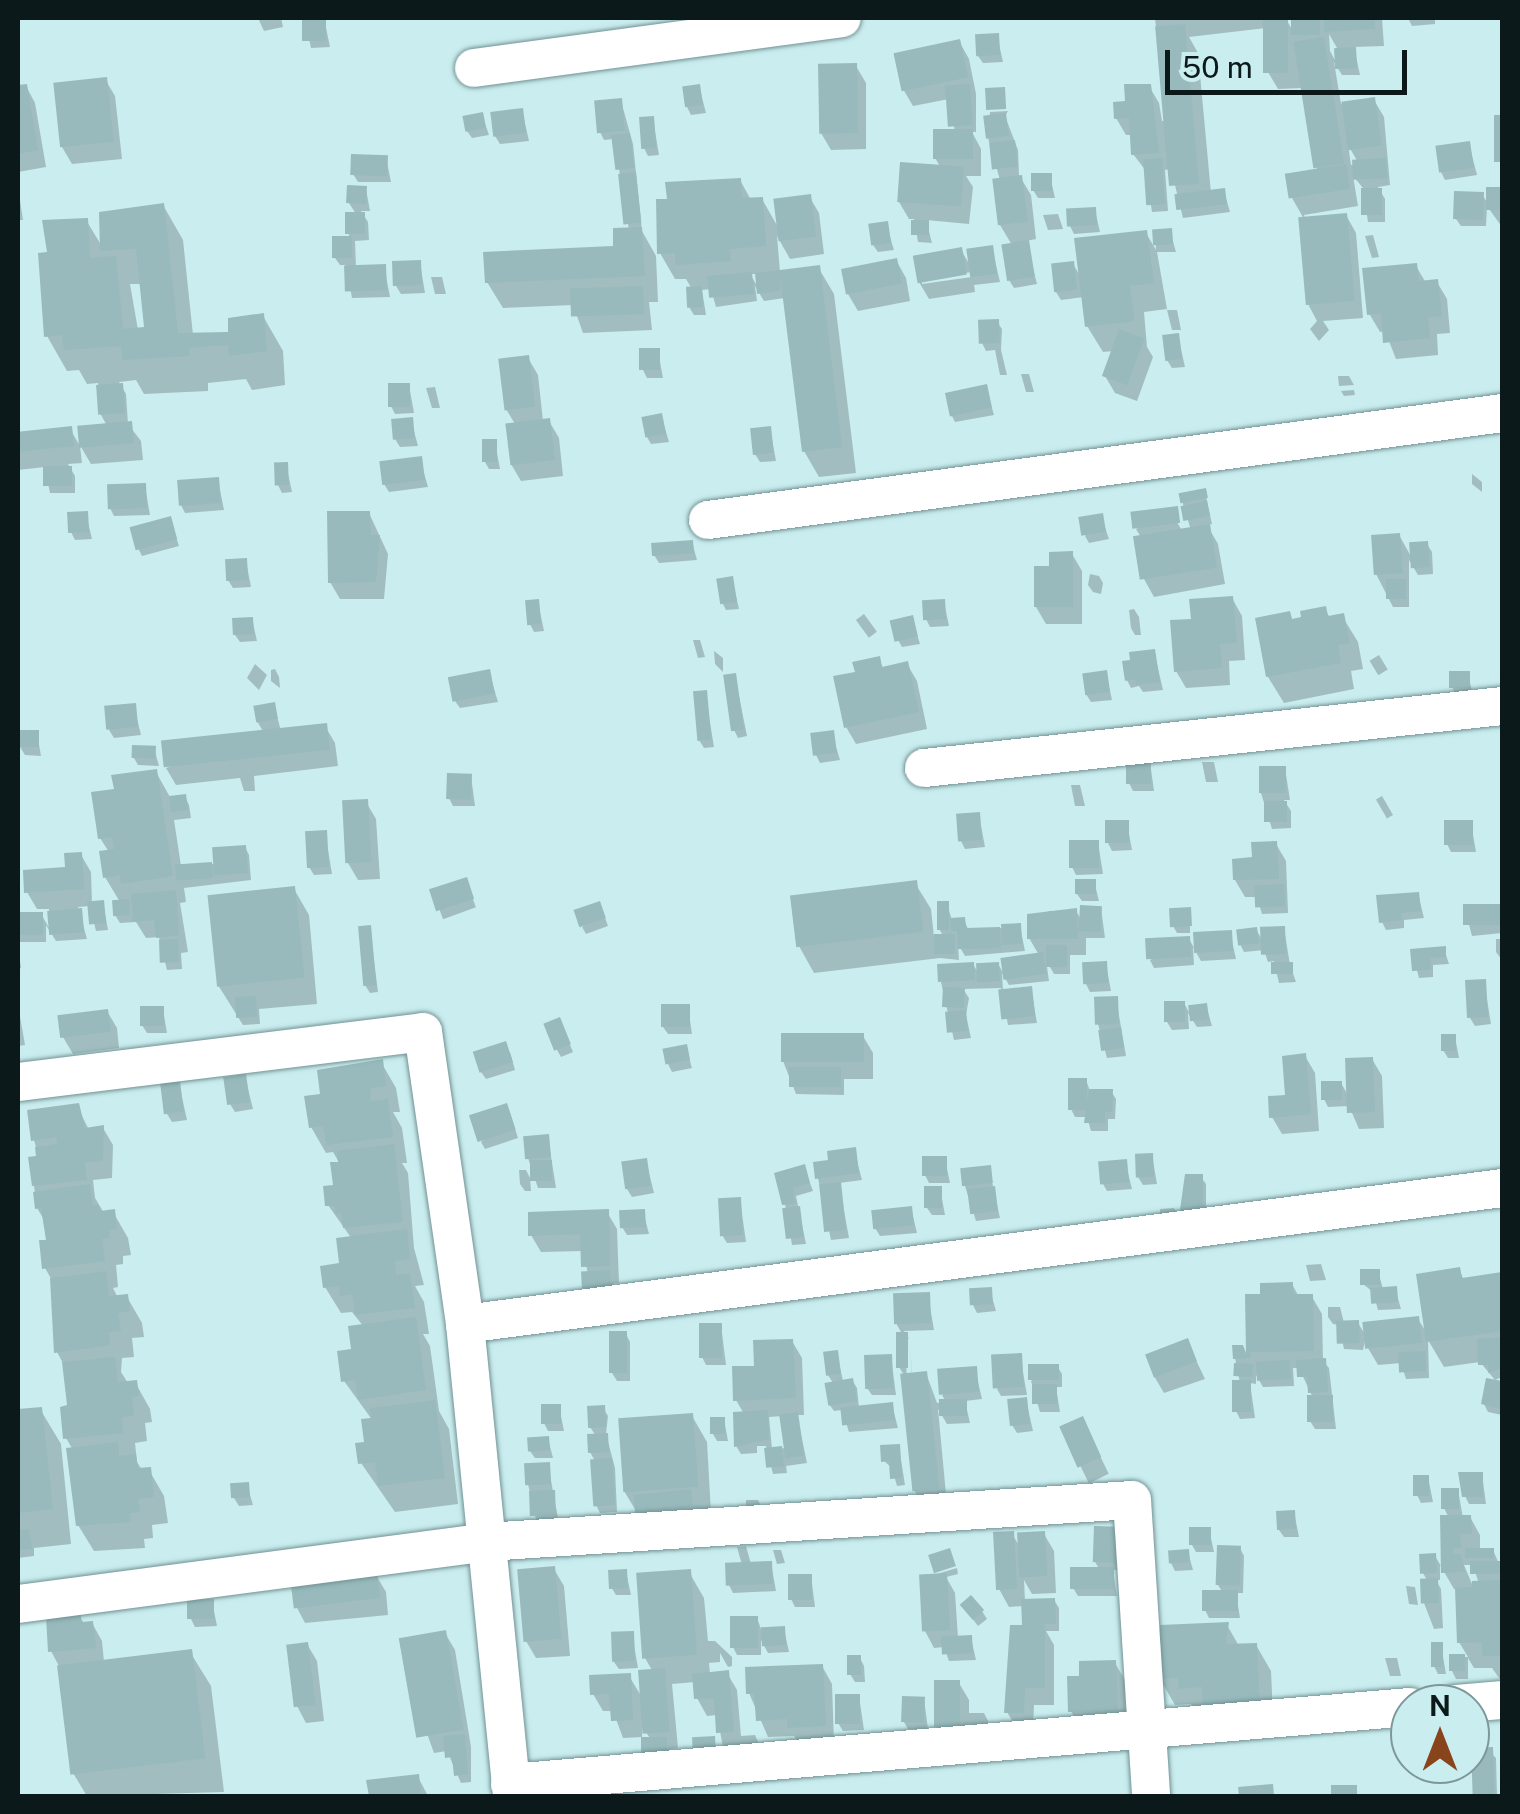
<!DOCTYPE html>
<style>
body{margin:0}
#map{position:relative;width:1520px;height:1814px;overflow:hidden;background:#caedef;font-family:"Public Sans",sans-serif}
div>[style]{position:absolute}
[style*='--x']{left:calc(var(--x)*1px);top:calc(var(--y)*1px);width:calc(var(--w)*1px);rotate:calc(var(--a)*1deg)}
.shadow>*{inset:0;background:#0003;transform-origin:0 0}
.building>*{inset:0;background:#98babc;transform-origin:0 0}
.roads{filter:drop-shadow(0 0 2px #729294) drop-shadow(0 0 2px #729294)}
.street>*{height:38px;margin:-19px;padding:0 19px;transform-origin:19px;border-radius:19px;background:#fff}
span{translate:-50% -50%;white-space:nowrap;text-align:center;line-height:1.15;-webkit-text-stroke:8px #caedef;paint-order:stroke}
.frame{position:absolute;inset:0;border:20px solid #0c191a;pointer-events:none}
.north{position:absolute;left:1390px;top:1684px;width:100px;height:100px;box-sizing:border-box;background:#caedef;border:2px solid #7e989a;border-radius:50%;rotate:0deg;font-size:28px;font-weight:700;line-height:40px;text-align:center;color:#0c191a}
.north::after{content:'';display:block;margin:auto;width:35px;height:45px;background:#88441a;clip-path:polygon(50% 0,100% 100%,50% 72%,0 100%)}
.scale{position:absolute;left:1165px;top:50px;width:242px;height:45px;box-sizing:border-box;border:5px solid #0c191a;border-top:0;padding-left:12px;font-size:30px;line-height:35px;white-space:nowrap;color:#0c191a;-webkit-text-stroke:8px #caedef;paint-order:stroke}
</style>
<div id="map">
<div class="shadow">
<i style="clip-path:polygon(258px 18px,281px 18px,283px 27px,264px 31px)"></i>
<i style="clip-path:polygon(324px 18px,330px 47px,311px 48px,305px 19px)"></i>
<i style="clip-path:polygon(evenodd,1155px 18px,1286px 19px,1294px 33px,1293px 18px,1382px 18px,1384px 46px,1354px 47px,1360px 75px,1342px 75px,1334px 62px,1341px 104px,1374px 100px,1384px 117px,1390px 185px,1378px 187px,1385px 199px,1385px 222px,1368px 222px,1363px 188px,1353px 176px,1358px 206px,1304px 215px,1305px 219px,1346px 215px,1356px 233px,1363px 318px,1323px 321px,1329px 330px,1319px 341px,1310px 329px,1317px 321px,1308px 304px,1304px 219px,1292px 198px,1317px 170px,1303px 88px,1278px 89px,1268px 72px,1266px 28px,1189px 37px,1198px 53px,1211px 193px,1224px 191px,1230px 212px,1183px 218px,1171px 169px,1165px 170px,1168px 211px,1152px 212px,1146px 171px,1133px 154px,1132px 135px,1126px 135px,1116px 118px,1149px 86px,1159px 103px,1162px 121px,1166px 121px,1155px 18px,1329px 34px,1337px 48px,1337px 64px,1330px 51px,1329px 34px,1155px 18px,1348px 145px,1359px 164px,1351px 165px,1348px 145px)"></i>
<i style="clip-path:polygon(1408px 18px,1435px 18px,1435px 24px,1412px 26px)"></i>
<i style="clip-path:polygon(997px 35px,1003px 62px,983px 63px,978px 56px)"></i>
<i style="clip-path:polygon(959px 41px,969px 59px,976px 94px,976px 132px,972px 132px,981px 149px,981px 176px,966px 176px,973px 187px,969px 224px,926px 220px,932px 243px,918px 242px,914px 219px,909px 219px,899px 202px,941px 168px,935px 158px,955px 132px,949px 99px,913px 106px,903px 89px)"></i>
<i style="clip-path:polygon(856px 66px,866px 83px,866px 149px,831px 150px,821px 133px)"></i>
<i style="clip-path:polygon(105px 79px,115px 96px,122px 159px,72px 164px,62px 147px)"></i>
<i style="clip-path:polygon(26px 86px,35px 103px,46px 167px,18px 172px,18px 88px)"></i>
<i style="clip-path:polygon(699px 86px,706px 113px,691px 115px,687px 107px)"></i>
<i style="clip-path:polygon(621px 101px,633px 144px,642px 231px,656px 256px,658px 302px,649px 302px,652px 330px,583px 333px,573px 305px,503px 308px,487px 282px,616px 248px,629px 230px,614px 139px,604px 140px,600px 132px)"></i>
<i style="clip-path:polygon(522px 110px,529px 141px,500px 144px,495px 136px)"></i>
<i style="clip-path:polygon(1008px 111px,1005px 116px,1018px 150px,1019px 175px,1031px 195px,1036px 239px,1026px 241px,1037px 284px,1014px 288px,1009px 280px,1012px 245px,1000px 225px,1000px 180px,988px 138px,990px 112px)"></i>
<i style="clip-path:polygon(482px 115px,489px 135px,472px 138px,467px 131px)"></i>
<i style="clip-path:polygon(653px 119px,659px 155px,648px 156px,644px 148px)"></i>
<i style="clip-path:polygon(1469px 144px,1477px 175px,1445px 180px,1441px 172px)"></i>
<i style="clip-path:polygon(386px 157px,391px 182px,358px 182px,353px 174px)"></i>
<i style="clip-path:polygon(1050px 176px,1055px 198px,1038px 198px,1033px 190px)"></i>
<i style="clip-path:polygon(evenodd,740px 180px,751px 200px,762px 199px,779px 229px,809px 196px,819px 213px,824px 254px,790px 259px,777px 236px,780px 272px,818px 267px,834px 294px,856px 473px,819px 477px,804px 451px,785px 298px,764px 301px,755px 286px,757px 301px,716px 307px,711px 289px,702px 290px,706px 315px,694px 315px,689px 307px,692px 289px,686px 279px,675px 279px,660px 253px,740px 180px,750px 274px,758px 274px,759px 289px,750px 274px)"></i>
<i style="clip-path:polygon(18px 187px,23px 220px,18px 220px)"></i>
<i style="clip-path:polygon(366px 189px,370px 211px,361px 211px,368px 222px,369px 240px,355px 241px,356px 268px,384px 266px,390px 297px,352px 298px,346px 265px,340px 265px,335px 258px,349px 238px,348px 215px,356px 214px,349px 203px)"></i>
<i style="clip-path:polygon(1502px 190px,1502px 227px,1487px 206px,1486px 226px,1461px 226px,1456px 219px,1482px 194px,1489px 206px,1488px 191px)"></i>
<i style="clip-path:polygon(evenodd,163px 205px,183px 240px,193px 335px,230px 334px,263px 316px,283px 351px,285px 385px,252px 390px,246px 379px,208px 383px,208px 391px,144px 394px,136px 380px,119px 382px,126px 394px,128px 424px,141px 441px,143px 460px,91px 464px,81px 447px,107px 426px,100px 413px,98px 383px,87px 384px,79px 370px,67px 371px,47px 336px,50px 255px,86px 220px,103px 248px,163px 205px,130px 284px,142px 284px,147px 329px,138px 330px,130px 284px)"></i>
<i style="clip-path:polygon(1095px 210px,1100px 232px,1074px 234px,1070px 226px)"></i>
<i style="clip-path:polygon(1058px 214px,1063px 229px,1048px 230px,1043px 215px)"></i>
<i style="clip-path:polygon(886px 224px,894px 250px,878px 252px,873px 245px)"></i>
<i style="clip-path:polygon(1170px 231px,1176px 252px,1157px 252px,1167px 309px,1144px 312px,1147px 347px,1153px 357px,1137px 401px,1115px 393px,1105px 376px,1114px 351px,1103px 352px,1087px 326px,1084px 297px,1061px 300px,1056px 292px,1073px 264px,1082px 279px,1146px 233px,1156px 250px,1155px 232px)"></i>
<i style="clip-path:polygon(1373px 235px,1379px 257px,1372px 258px,1365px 236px)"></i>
<i style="clip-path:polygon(evenodd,992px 248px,1000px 282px,974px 285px,975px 292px,929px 299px,919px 282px,915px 257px,961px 250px,971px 267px,969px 250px,992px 248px,979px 271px,979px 276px,922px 284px,922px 279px,979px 271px)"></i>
<i style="clip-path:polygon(896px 260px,906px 278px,910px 301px,858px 311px,848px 294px)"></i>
<i style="clip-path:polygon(420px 263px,425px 293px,401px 294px,396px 286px)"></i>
<i style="clip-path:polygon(1416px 266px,1426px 283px,1437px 282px,1447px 299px,1450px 333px,1437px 334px,1438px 355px,1396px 359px,1385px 331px,1380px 332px,1370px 315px)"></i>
<i style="clip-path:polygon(431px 277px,442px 277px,446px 294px,435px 294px)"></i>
<i style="clip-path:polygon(1167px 310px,1177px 310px,1181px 330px,1172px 330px)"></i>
<i style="clip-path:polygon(997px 322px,1002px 329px,1001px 350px,1007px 375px,1000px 375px,995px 350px,986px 351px,982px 343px)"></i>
<i style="clip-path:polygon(1178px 336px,1185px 367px,1172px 368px,1167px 360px)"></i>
<i style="clip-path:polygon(658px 351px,663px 378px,647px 378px,643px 370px)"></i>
<i style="clip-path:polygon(528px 358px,538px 375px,543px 421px,549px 421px,559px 438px,563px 476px,521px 481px,511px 464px,515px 424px,506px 409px)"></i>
<i style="clip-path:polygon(1021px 374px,1029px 374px,1034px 392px,1026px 392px)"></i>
<i style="clip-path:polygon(1338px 376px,1349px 376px,1354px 385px,1339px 386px)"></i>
<i style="clip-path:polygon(409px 385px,414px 413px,395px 414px,391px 406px)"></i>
<i style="clip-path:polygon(435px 387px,440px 408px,432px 408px,426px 388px)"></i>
<i style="clip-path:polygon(986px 387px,994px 415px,955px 422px,951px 414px)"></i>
<i style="clip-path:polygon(1354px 390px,1355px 395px,1344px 396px,1341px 391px)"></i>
<i style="clip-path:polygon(661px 415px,669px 442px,651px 444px,647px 437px)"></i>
<i style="clip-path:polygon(411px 420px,418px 446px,400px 447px,395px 439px)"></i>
<i style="clip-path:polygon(70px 429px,80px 446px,82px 463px,68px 464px,75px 476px,75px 493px,50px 493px,45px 467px,18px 470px,18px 435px)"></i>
<i style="clip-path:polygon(770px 429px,776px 461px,760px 462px,755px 454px)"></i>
<i style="clip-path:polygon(495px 442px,500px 469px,489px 469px,485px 462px)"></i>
<i style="clip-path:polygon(420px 459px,428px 487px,389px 492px,384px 484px)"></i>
<i style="clip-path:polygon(286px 464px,292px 492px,282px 493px,278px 485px)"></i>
<i style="clip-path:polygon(1472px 474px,1482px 482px,1482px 492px,1472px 484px)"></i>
<i style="clip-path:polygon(218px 480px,224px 510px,185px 513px,181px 505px)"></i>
<i style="clip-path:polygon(145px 486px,150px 515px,114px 516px,110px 508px)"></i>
<i style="clip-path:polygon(1205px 491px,1212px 524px,1207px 525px,1218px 544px,1225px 584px,1154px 597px,1144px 579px,1142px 539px,1136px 529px,1176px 509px,1181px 519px,1176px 510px,1172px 513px,1182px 531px,1191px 530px,1182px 501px)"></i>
<i style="clip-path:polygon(369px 513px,388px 554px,384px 599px,340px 599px,330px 582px)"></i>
<i style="clip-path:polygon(86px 514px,92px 539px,75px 540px,71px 532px)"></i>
<i style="clip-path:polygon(1101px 516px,1109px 539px,1089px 543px,1085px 536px)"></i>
<i style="clip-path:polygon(170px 519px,179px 546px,142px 556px,138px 548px)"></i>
<i style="clip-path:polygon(1399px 535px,1413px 560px,1427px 544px,1432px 552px,1433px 574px,1418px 575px,1409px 560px,1409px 607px,1393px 607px,1376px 574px)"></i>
<i style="clip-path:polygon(692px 542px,697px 560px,659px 563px,654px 555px)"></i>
<i style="clip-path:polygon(1072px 554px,1082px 571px,1082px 624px,1046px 624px,1036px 607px,1052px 568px)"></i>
<i style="clip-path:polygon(246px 561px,251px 587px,233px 588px,228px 580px)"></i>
<i style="clip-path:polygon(1090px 574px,1099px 576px,1103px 583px,1101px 594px,1093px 592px,1088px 585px)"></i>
<i style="clip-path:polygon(732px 579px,739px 609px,726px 610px,722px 602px)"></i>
<i style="clip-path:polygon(1232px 598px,1242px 616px,1245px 660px,1229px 661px,1230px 685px,1186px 688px,1176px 671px,1194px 621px)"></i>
<i style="clip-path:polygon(538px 602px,544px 631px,534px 632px,530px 624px)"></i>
<i style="clip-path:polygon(944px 602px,949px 626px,930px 627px,926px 619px)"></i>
<i style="clip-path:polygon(1134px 609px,1139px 617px,1141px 635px,1135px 635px,1131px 628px,1129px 610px)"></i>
<i style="clip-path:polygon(1325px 609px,1330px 618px,1342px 616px,1358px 642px,1363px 669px,1351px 671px,1354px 689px,1284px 703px,1268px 677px,1258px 620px,1293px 621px)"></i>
<i style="left:864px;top:614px;width:22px;height:10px;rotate:54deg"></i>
<i style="clip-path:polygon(912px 618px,920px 644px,902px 647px,898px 640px)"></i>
<i style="clip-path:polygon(252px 619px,257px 641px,240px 642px,235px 635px)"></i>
<i style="clip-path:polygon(693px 640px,700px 640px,705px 657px,698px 658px)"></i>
<i style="clip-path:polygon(714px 651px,723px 658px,723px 672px,715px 664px)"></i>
<i style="clip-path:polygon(1154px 651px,1163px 690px,1143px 692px,1139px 686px,1131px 688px,1127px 680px)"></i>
<i style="left:1379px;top:655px;width:17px;height:11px;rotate:59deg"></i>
<i style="clip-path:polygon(878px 659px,884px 669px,907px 664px,917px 681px,927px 729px,856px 744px,846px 727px,858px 674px)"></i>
<i style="clip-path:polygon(255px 664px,267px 675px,259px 690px,247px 678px)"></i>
<i style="clip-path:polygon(275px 669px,279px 677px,280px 688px,271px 681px,271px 670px)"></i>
<i style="clip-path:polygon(489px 672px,498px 702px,460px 708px,455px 701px)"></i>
<i style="clip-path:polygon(1106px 673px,1112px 700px,1091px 702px,1086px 694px)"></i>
<i style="clip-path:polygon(1468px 674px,1473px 695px,1456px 695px,1452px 687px)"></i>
<i style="clip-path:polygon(735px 676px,747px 736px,738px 738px,734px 730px)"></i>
<i style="clip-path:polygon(705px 692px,714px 747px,704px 748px,699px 740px)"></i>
<i style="clip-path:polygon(274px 705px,281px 731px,325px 726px,335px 743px,338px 766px,254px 776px,255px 791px,244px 791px,240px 778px,176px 785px,166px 768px,264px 733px,257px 721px)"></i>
<i style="clip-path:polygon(134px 706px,141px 735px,114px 738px,109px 730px)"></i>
<i style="clip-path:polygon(37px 733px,41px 756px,25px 755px,20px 747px)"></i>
<i style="clip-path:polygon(832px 733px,840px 760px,820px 763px,816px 755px)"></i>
<i style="clip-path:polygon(154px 748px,159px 766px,138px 765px,134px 758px)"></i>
<i style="clip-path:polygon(1150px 762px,1154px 791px,1133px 791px,1129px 783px)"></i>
<i style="clip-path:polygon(1202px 762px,1214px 762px,1218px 782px,1206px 782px)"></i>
<i style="clip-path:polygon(1285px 768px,1290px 800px,1284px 800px,1291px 811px,1291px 828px,1272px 829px,1261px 793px)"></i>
<i style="clip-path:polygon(156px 772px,171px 799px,185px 797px,189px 805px,191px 818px,174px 820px,181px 866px,216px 864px,245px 847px,249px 855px,251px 880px,184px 888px,186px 902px,180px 903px,188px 952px,181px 953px,182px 969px,167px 970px,159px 937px,146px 938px,136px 922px,120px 923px,115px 915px,120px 902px,105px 877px,109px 852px,100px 838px,116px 791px)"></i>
<i style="clip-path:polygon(471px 776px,475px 806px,453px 806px,449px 798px)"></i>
<i style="clip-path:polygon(1071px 785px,1080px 785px,1085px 806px,1075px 806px)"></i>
<i style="left:1382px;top:796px;width:22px;height:7px;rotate:60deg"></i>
<i style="clip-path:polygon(366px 802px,376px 819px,380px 879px,358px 880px,348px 863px)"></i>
<i style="clip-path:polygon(979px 815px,985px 847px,965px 849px,961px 841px)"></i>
<i style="clip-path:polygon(1127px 823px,1132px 850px,1112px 851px,1108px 843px)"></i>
<i style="clip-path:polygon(1471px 823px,1476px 852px,1451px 852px,1447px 844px)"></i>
<i style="clip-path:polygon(325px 832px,332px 874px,314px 875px,309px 867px)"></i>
<i style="clip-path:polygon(1098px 842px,1103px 874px,1076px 875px,1072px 867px)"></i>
<i style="clip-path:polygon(1276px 844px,1286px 861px,1288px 913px,1262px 914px,1257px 897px,1245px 897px,1235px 880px)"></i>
<i style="clip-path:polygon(81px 855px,91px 872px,92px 903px,103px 902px,108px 930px,96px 931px,90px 906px,78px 907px,87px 939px,56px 941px,46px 925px,46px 942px,18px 942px,18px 915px,41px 914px,51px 931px,49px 909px,37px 909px,27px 892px,67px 869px)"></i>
<i style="left:466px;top:880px;width:29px;height:35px;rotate:70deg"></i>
<i style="clip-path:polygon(1094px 881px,1099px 901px,1082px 901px,1077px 894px)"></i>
<i style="clip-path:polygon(915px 883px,931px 909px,934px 937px,944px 937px,939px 929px,947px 904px,952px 920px,964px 920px,969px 931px,1020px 926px,1025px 951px,965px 956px,958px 944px,959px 960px,940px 958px,814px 973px,799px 946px)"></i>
<i style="clip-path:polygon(294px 889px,309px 915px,317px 1004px,259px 1009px,260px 1024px,243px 1025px,218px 985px)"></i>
<i style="clip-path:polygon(1418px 894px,1424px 918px,1404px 920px,1404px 928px,1386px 930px,1382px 922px)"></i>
<i style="clip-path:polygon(1502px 907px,1502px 933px,1472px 936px,1465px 910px)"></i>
<i style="clip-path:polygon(1101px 908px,1105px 938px,1086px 938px,1086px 955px,1070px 955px,1070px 974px,1054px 974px,1046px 960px,1049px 981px,1009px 985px,1002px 973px,1003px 991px,1031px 989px,1037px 1023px,1008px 1025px,1001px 988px,963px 989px,969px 998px,966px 1015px,971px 1038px,954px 1040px,941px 982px,973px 964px,977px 971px,998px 964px,1005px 976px,1039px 955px,1029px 938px,1049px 911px,1076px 911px,1082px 921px)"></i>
<i style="clip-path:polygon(1190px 910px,1190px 933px,1177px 933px,1173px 926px)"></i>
<i style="clip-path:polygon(603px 912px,608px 926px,586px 934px,582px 927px)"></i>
<i style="clip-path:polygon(370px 928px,378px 992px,370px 993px,365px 985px)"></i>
<i style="clip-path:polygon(1284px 928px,1290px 965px,1296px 982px,1279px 983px,1274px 961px,1268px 962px,1264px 950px,1244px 952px,1240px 944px,1256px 929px,1263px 942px)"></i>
<i style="clip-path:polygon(1230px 932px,1236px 959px,1201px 961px,1193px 947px,1194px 965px,1154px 968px,1150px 960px,1189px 939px,1197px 953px)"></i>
<i style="clip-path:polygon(1496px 939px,1502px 939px,1502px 960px,1496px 952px)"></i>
<i style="clip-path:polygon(18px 946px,21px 968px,18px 969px)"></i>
<i style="clip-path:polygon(1444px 949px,1449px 964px,1433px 965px,1433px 977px,1419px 978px,1412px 951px)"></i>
<i style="clip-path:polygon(1106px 964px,1111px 991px,1090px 992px,1086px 984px)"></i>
<i style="clip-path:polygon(1484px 981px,1491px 1024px,1475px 1026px,1470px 1018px)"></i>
<i style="clip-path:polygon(1116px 998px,1126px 1056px,1107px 1058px,1098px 1024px)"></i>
<i style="clip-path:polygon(1184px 1003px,1192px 1018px,1206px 1005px,1212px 1026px,1197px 1027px,1188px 1013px,1189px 1029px,1172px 1030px,1167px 1022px)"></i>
<i style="clip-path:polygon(18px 1005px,25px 1045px,18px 1046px)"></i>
<i style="clip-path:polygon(688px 1007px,692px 1034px,668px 1034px,663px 1027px)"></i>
<i style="clip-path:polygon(163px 1009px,167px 1033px,147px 1033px,142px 1025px)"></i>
<i style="clip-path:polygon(107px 1011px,117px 1028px,119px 1048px,73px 1054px,63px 1037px)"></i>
<i style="clip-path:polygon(563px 1028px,573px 1052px,561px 1057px,557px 1050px)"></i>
<i style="clip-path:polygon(863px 1036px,873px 1053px,873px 1079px,844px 1079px,844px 1095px,796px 1094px,783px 1061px)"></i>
<i style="clip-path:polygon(1455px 1037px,1459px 1058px,1448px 1058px,1443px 1050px)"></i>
<i style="clip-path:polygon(686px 1047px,692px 1068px,672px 1072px,668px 1064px)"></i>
<i style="clip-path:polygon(510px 1052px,515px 1070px,486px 1079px,481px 1072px)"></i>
<i style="clip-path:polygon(1305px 1056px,1315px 1073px,1319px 1131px,1282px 1134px,1272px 1117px,1287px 1097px)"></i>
<i style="clip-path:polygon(1372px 1059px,1382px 1076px,1384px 1128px,1359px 1129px,1349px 1106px,1328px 1107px,1324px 1099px,1341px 1083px,1349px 1097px)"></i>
<i style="clip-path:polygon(381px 1062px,396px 1088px,400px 1112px,393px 1112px,402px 1128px,407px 1163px,402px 1163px,408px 1173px,414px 1248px,424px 1285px,415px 1286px,424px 1302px,429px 1334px,423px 1334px,430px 1346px,439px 1411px,449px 1429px,458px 1504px,395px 1512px,361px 1463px,373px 1421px,344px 1381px,364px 1327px,352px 1312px,341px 1313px,325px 1287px,342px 1266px,352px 1239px,328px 1205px,340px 1164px,333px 1152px,326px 1153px,311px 1127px,323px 1096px)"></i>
<i style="clip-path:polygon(245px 1077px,253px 1109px,235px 1112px,230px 1104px)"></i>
<i style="clip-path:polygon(1086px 1080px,1090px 1091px,1111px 1091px,1116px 1099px,1115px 1119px,1108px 1119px,1108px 1131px,1091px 1131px,1087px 1117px,1075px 1117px,1071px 1109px)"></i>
<i style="clip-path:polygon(179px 1084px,187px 1120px,172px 1122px,167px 1114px)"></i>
<i style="clip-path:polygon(77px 1106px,89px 1130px,103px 1128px,113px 1145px,112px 1178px,93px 1180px,95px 1198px,104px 1213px,113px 1212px,128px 1238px,131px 1255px,123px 1256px,123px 1264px,116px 1265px,118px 1287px,113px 1288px,118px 1298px,127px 1297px,142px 1323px,144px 1337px,132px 1338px,134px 1357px,122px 1358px,121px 1372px,128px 1383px,135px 1382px,150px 1409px,152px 1422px,145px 1423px,147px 1441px,135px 1443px,137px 1462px,142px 1470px,149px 1470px,164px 1496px,168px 1523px,152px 1525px,153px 1538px,144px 1539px,145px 1548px,94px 1551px,78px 1525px,73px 1450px,66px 1438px,70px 1408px,65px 1367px,57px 1352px,53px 1282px,45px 1268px,48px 1242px,46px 1223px,37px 1208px,34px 1186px,39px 1158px,34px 1140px)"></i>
<i style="clip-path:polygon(510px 1113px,518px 1138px,485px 1149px,481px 1142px)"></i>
<i style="clip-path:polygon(548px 1137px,556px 1188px,538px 1188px,528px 1158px)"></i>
<i style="clip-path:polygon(854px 1150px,862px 1180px,839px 1183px,849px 1238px,831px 1240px,818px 1178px,831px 1162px)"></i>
<i style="clip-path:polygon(1152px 1155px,1157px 1184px,1143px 1185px,1138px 1177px)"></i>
<i style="clip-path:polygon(945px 1159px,950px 1183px,929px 1183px,925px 1175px)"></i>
<i style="clip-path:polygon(646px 1161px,654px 1193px,632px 1197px,627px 1189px)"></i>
<i style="clip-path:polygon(1125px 1161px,1132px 1189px,1107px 1191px,1103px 1184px)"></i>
<i style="clip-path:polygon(804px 1167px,813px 1191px,796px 1196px,806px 1244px,792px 1245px,785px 1204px)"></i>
<i style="clip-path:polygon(989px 1168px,1000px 1218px,976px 1221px,965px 1186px)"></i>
<i style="clip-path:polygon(519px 1170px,526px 1170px,530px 1178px,531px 1191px,525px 1191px,520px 1184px)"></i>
<i style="clip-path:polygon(1201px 1177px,1206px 1184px,1206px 1225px,1186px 1225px)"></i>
<i style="clip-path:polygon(940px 1188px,945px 1215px,932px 1215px,927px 1208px)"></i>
<i style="clip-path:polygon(740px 1200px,746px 1242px,727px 1243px,722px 1235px)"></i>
<i style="clip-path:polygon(911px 1208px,917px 1233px,880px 1236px,875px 1228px)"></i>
<i style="clip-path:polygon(1174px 1208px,1179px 1216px,1160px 1222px,1160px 1209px)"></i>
<i style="clip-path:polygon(643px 1211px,649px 1234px,627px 1235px,622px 1227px)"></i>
<i style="clip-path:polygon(607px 1212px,617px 1229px,619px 1283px,614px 1283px,614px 1295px,589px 1296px,584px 1288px,588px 1274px,583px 1251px,541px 1252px,531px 1235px)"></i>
<i style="clip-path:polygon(1321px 1264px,1326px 1280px,1310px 1281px,1306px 1265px)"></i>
<i style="clip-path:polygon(1459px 1270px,1464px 1280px,1502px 1274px,1502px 1377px,1495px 1380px,1480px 1362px,1444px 1367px,1428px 1340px,1429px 1378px,1406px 1379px,1401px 1363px,1378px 1365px,1368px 1348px,1418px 1319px,1428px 1335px)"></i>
<i style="clip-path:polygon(1378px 1271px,1383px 1289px,1395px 1288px,1401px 1309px,1378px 1310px,1373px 1292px,1363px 1284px)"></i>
<i style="clip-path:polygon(1292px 1284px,1299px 1297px,1312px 1297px,1322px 1314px,1323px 1361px,1329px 1368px,1336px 1429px,1315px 1429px,1310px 1421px,1313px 1398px,1299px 1368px,1293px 1368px,1294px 1386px,1263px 1387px,1256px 1375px,1256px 1384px,1250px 1383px,1255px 1418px,1240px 1419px,1236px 1411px,1240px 1383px,1235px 1358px,1242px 1348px,1248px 1359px,1247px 1297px,1262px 1296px)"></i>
<i style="clip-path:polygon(990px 1290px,996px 1311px,977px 1313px,973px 1305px)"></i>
<i style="clip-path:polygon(928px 1295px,934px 1330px,904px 1331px,909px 1339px,905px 1339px,907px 1381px,912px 1380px,910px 1342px,912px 1375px,926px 1373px,937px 1403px,946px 1402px,942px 1395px,975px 1369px,982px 1399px,965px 1401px,970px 1423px,947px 1424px,938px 1409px,947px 1505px,924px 1507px,914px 1490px,904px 1375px,899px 1367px,902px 1334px,896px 1323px)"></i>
<i style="clip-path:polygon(1328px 1307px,1340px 1307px,1344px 1323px,1358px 1323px,1366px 1336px,1363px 1350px,1344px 1349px,1339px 1325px,1333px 1324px,1328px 1317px)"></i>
<i style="clip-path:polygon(721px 1325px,726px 1365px,706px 1365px,702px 1357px)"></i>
<i style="clip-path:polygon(626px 1334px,630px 1342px,630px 1381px,617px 1381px,612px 1373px)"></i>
<i style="clip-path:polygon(evenodd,792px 1341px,802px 1358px,804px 1415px,797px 1415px,807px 1463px,786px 1466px,787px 1473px,773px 1474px,766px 1446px,757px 1446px,757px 1453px,741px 1454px,736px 1446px,744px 1414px,736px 1400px,756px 1368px,792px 1341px,782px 1416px,786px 1448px,772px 1449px,769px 1417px,782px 1416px)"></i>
<i style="clip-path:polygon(1187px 1341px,1205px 1379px,1164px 1393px,1154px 1376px)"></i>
<i style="clip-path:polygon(837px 1353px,843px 1381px,852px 1380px,857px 1388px,859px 1408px,892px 1405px,898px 1428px,849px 1432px,842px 1410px,834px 1411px,829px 1404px,833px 1383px,828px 1375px)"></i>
<i style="clip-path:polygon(1020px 1356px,1027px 1395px,1001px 1396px,997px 1389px)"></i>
<i style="clip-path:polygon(891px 1357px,896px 1395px,872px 1395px,867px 1388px)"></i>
<i style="clip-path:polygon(1057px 1366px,1062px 1374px,1062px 1387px,1056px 1387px,1060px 1412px,1040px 1412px,1031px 1381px)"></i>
<i style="clip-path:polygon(1488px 1381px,1502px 1384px,1502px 1415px,1488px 1412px,1484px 1404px)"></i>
<i style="clip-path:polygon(1026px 1400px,1033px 1431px,1017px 1433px,1012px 1425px)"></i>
<i style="clip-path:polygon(559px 1406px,564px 1431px,548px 1431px,544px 1423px)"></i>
<i style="clip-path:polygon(603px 1408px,608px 1416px,606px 1434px,615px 1468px,617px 1512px,600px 1513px,596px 1505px,595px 1461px,590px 1452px,596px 1436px,590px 1427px)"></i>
<i style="clip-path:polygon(40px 1409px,61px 1444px,71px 1544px,34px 1548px,34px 1556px,18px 1558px,18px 1412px)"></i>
<i style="clip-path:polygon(692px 1416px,707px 1442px,711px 1513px,641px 1519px,624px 1491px)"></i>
<i style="clip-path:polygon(724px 1419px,728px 1441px,717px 1441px,713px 1434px)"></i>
<i style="left:1082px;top:1419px;width:61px;height:22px;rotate:64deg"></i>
<i style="clip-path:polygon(548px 1439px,553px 1458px,535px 1458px,530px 1451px)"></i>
<i style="clip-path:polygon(899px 1447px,905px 1485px,897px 1486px,892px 1468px,884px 1461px)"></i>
<i style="clip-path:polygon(548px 1465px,559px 1523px,537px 1524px,528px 1484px)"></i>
<i style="clip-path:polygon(1482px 1474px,1486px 1504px,1469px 1504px,1465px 1496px)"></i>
<i style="clip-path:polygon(1428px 1477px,1433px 1502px,1421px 1503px,1417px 1495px)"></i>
<i style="clip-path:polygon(247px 1485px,253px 1505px,239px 1506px,234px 1498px)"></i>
<i style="clip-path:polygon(evenodd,1458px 1490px,1463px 1518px,1470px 1517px,1480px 1535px,1480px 1550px,1493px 1550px,1502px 1571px,1502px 1682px,1492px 1668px,1474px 1668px,1468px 1658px,1468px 1679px,1456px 1679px,1452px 1671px,1452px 1657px,1468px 1657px,1459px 1642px,1458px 1589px,1454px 1589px,1440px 1565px,1440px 1580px,1436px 1580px,1441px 1589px,1443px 1628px,1434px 1629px,1424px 1603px,1428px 1582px,1423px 1573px,1435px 1556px,1444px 1571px,1449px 1518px,1444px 1508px,1458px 1490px,1464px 1565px,1473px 1565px,1479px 1584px,1472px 1584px,1464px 1565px)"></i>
<i style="clip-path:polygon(746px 1500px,758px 1500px,762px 1508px,746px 1509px)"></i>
<i style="clip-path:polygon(1294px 1512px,1299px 1537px,1284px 1537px,1279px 1530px)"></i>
<i style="clip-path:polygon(1115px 1529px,1119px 1570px,1113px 1570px,1117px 1596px,1078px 1596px,1073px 1588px,1100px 1570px,1095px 1562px)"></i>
<i style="clip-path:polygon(1209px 1529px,1214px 1552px,1196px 1552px,1192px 1545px)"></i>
<i style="clip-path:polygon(1012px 1534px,1020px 1547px,1044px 1534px,1054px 1551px,1056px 1593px,1032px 1594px,1024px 1580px,1025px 1601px,1054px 1600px,1059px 1608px,1059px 1631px,1046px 1631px,1054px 1645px,1054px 1705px,1034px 1705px,1033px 1730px,1017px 1729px,1007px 1712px,1026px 1628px,1023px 1606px,1009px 1607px,999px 1589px)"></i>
<i style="clip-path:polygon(746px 1546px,751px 1564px,771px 1563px,776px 1591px,733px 1593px,729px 1585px,742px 1565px,737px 1547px)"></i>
<i style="clip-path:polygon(1240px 1548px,1244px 1556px,1243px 1593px,1236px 1593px,1240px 1618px,1209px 1618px,1205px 1610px,1223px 1593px,1218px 1585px)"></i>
<i style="clip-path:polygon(773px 1550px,781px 1550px,785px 1563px,777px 1564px)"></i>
<i style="clip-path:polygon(1188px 1552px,1193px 1570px,1175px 1571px,1171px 1563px)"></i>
<i style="clip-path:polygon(957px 1568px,958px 1574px,946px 1577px,955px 1593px,958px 1638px,971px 1638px,976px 1660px,949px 1661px,944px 1647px,934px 1648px,925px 1631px,937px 1574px)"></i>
<i style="clip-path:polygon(554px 1569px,564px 1586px,570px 1656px,536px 1658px,526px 1641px)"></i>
<i style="clip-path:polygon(626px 1572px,631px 1595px,616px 1595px,611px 1587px)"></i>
<i style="clip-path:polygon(689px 1572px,704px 1598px,708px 1641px,715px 1641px,732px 1657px,732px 1666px,728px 1667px,720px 1653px,720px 1662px,709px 1663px,710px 1674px,727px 1673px,737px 1690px,741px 1736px,755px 1735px,759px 1744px,725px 1758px,717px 1715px,707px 1716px,697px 1698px,695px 1682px,672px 1684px,678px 1748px,670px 1749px,671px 1767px,642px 1727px,642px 1737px,623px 1738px,613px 1711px,603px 1711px,593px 1694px,629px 1676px,643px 1699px,653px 1672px,645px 1658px)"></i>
<i style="clip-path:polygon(376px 1575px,386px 1592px,388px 1615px,305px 1623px,296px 1606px)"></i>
<i style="clip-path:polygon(811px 1576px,815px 1607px,795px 1607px,791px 1599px)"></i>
<i style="clip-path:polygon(1406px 1586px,1415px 1587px,1418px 1605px,1409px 1604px)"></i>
<i style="clip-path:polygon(212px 1601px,217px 1626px,195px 1627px,191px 1619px)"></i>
<i style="clip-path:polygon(982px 1611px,987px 1619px,978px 1626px,968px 1613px)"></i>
<i style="clip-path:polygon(80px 1616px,84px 1624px,92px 1623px,102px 1641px,104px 1662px,190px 1652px,211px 1686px,224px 1792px,87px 1796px,73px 1773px,60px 1668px,51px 1651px)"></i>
<i style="clip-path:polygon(757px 1618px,761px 1629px,784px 1629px,789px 1652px,768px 1653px,761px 1640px,761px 1655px,737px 1655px,733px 1647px)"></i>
<i style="clip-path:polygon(1227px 1625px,1239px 1646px,1256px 1645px,1271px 1671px,1274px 1737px,1196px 1714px,1191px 1704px,1175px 1705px,1160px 1679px)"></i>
<i style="clip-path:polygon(445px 1633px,455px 1650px,471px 1747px,471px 1782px,461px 1783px,447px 1751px,434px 1753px,410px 1686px,402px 1640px)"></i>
<i style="clip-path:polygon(632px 1634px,638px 1668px,619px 1669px,614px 1662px)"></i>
<i style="clip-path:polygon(307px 1644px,317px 1661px,324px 1721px,306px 1723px,297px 1706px)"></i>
<i style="clip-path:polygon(1441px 1645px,1446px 1674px,1438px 1674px,1434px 1666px)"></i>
<i style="clip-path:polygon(860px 1658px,864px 1666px,865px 1682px,855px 1682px,850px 1674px)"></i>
<i style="clip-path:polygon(1385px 1658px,1397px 1658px,1401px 1676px,1390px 1676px)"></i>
<i style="clip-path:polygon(1115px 1663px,1125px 1680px,1126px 1728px,1081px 1729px,1071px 1711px,1082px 1678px)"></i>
<i style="clip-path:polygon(822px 1666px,832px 1684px,834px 1743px,799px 1745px,794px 1736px,768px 1737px,749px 1693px)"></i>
<i style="clip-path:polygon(959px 1683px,969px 1700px,969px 1713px,984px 1713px,988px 1721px,988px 1735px,976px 1735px,969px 1723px,969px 1744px,946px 1744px,936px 1726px)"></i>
<i style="clip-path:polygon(859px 1696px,864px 1730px,843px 1731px,838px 1723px)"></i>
<i style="clip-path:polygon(924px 1699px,928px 1729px,908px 1729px,904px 1722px)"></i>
<i style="clip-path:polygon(1470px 1730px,1484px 1730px,1488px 1738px,1488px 1750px,1496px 1758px,1497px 1796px,1475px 1796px)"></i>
<i style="clip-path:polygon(418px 1777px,428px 1796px,371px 1796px,369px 1782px)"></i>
</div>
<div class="building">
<i style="left:302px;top:18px;width:24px;height:23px"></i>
<i style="left:1263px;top:18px;width:25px;height:55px"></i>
<i style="left:1291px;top:18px;width:29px;height:17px"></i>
<i style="clip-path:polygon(1324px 18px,1375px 18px,1375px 29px,1324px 32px)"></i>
<i style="left:1185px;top:24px;width:160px;height:30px;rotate:85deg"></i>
<i style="left:999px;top:33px;width:22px;height:24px;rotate:87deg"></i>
<i style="left:1324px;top:37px;width:128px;height:31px;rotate:81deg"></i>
<i style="left:960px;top:39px;width:39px;height:68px;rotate:78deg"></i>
<i style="left:1356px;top:47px;width:21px;height:22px;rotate:87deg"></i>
<i style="left:857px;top:63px;width:70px;height:39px;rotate:89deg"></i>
<i style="left:107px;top:77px;width:65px;height:54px;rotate:84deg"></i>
<i style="clip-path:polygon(27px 84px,38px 150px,18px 154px,18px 85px)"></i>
<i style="left:700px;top:84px;width:21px;height:18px;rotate:82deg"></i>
<i style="left:970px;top:84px;width:41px;height:25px;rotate:86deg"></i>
<i style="clip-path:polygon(1124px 84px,1151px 84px,1159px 153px,1131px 155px,1129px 118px,1114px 119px,1113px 102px,1125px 101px)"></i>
<i style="left:1005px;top:87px;width:22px;height:20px;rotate:87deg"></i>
<i style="left:1375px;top:97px;width:49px;height:34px;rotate:82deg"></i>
<i style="left:622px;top:98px;width:33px;height:28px;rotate:85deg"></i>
<i style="left:523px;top:108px;width:25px;height:33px;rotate:83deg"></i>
<i style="left:483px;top:112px;width:16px;height:21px;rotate:79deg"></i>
<i style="left:1006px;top:113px;width:23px;height:23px;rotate:83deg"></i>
<i style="left:1494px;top:115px;width:8px;height:47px"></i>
<i style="left:654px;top:116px;width:32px;height:15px;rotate:86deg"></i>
<i style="left:933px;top:129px;width:40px;height:30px"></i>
<i style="left:630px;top:133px;width:35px;height:19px;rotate:83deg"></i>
<i style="left:1015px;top:140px;width:27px;height:26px;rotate:84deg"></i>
<i style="left:1470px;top:141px;width:27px;height:35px;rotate:82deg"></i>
<i style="left:351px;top:154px;width:37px;height:21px;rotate:2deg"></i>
<i style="left:1162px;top:158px;width:46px;height:19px;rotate:86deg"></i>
<i style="left:1386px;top:158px;width:20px;height:34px;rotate:87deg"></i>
<i style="left:900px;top:162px;width:64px;height:40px;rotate:4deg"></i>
<i style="left:1346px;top:164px;width:25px;height:62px;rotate:81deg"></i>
<i style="left:636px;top:172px;width:51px;height:18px;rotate:84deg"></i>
<i style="left:1031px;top:173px;width:21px;height:18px"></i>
<i style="left:1022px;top:175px;width:47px;height:30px;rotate:83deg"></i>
<i style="clip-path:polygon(741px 178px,742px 198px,763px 197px,766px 246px,730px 249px,731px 261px,675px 265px,675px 253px,657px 254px,656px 199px,667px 199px,665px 182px)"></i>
<i style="left:347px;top:185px;width:20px;height:18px;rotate:3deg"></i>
<i style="left:1502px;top:187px;width:23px;height:16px;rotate:90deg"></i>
<i style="left:1225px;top:188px;width:16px;height:51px;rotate:83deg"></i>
<i style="left:1361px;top:188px;width:21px;height:27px"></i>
<i style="left:1454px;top:191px;width:30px;height:28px;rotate:2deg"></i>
<i style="left:811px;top:194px;width:43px;height:38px;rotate:83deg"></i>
<i style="clip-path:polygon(164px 203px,178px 333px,228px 332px,228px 318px,264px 313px,267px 351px,229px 356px,228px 345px,189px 348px,190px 356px,122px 360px,121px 346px,64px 350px,62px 335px,44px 337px,38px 253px,47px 252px,42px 220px,88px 218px,90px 258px,116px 256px,123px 329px,144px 327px,136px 249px,100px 251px,99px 212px)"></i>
<i style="left:1096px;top:207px;width:18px;height:30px;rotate:87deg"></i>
<i style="left:345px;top:212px;width:20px;height:22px"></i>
<i style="left:1347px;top:213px;width:88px;height:49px;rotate:85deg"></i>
<i style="left:911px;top:220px;width:18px;height:15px"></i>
<i style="left:888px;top:221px;width:22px;height:20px;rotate:82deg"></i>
<i style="clip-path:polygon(642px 227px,645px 276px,485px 283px,483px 252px,613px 246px,613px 228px)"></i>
<i style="left:1172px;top:228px;width:16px;height:20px;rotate:86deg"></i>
<i style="clip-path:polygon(1147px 230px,1154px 283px,1130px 286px,1135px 321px,1085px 327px,1074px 238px)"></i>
<i style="left:332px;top:236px;width:20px;height:22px"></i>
<i style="left:1029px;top:240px;width:37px;height:28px;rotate:81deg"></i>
<i style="left:993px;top:245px;width:29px;height:27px;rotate:82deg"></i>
<i style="left:962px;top:247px;width:28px;height:50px;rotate:80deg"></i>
<i style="left:897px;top:258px;width:26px;height:57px;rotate:79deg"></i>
<i style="left:421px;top:260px;width:25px;height:29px;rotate:88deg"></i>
<i style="left:1074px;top:261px;width:29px;height:23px;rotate:84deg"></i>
<i style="clip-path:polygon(1417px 263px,1419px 281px,1438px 279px,1442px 316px,1428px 317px,1430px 338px,1383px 343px,1381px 314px,1367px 315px,1362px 268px)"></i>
<i style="left:386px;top:264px;width:26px;height:42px;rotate:88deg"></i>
<i style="clip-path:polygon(820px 265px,842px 447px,802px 452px,780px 275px,780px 291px,757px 294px,755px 273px)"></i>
<i style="left:752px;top:272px;width:22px;height:45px;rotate:85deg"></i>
<i style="left:643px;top:286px;width:28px;height:73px;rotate:88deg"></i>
<i style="left:702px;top:286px;width:21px;height:16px;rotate:87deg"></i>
<i style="left:999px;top:319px;width:24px;height:21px;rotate:88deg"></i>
<i style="left:1119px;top:329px;width:27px;height:50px;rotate:20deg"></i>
<i style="left:1179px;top:333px;width:26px;height:17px;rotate:83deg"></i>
<i style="left:660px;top:348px;width:22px;height:21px;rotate:90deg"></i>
<i style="left:529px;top:355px;width:52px;height:31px;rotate:83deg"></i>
<i style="left:123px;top:383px;width:30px;height:27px;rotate:86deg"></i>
<i style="left:388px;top:383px;width:22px;height:24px"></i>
<i style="left:987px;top:384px;width:24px;height:43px;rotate:78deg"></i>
<i style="left:662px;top:413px;width:21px;height:21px;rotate:79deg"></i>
<i style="left:413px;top:417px;width:21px;height:22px;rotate:85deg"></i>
<i style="left:550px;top:418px;width:42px;height:45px;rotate:83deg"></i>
<i style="left:132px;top:421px;width:22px;height:55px;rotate:85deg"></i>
<i style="left:72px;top:426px;width:20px;height:54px;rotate:84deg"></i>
<i style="left:771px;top:426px;width:27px;height:21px;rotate:84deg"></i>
<i style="left:482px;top:439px;width:15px;height:23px"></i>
<i style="left:422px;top:456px;width:24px;height:43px;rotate:83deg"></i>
<i style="left:288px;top:462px;width:23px;height:14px;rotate:88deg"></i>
<i style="left:43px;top:466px;width:29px;height:20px"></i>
<i style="left:219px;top:477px;width:26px;height:42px;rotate:86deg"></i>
<i style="left:146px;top:483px;width:25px;height:39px;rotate:88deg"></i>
<i style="left:1206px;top:488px;width:10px;height:28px;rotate:79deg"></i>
<i style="left:1207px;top:501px;width:15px;height:27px;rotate:79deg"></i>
<i style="left:1178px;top:506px;width:17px;height:48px;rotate:83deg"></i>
<i style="left:88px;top:511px;width:21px;height:21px;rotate:87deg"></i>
<i style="clip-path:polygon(327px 511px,370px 511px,371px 535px,380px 535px,376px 582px,328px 583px)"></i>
<i style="left:1103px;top:513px;width:19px;height:25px;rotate:81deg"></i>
<i style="left:171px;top:516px;width:24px;height:43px;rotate:75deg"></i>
<i style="left:1210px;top:524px;width:44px;height:78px;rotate:81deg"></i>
<i style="left:1400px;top:533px;width:40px;height:29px;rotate:86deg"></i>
<i style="left:693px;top:540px;width:13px;height:42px;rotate:86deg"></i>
<i style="left:1428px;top:541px;width:26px;height:19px;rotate:86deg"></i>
<i style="clip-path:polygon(1073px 551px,1073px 607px,1034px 607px,1034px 566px,1049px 566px,1049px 552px)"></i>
<i style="left:247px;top:558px;width:22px;height:22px;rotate:87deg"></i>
<i style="left:733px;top:576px;width:26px;height:17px;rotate:81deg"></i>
<i style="left:1386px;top:579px;width:20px;height:20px"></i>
<i style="clip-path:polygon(1233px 596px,1237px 643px,1220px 644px,1222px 668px,1174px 672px,1170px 620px,1191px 619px,1189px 599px)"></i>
<i style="left:539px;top:599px;width:25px;height:14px;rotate:85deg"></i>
<i style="left:945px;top:599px;width:20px;height:23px;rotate:87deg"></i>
<i style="clip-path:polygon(1326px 606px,1328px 616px,1344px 613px,1350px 643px,1338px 645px,1341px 663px,1266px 677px,1255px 618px,1290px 611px,1292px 619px,1301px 617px,1300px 611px)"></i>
<i style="left:913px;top:615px;width:22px;height:24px;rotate:77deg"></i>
<i style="left:253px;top:617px;width:17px;height:21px;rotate:87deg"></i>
<i style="clip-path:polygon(1155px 649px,1160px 682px,1136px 685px,1135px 679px,1125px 681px,1122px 661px,1130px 660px,1129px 652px)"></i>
<i style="clip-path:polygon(880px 656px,882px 667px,908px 661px,919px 712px,844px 728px,833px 676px,855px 672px,852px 662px)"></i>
<i style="left:490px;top:669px;width:25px;height:43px;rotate:79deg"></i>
<i style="left:1107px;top:670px;width:22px;height:25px;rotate:82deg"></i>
<i style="left:1449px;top:671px;width:21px;height:17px"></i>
<i style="left:736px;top:673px;width:57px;height:13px;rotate:82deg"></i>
<i style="left:707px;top:690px;width:50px;height:14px;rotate:85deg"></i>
<i style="left:275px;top:702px;width:17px;height:22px;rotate:80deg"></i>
<i style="left:136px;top:703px;width:24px;height:32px;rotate:85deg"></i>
<i style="left:327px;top:723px;width:27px;height:167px;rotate:84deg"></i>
<i style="left:18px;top:730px;width:21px;height:17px"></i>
<i style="left:834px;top:730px;width:23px;height:24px;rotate:83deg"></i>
<i style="left:132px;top:745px;width:24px;height:13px;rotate:2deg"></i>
<i style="left:1126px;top:760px;width:25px;height:24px"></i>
<i style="left:1259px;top:766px;width:27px;height:27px"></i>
<i style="clip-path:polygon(157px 769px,173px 876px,121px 884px,120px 875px,103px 878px,99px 851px,114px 849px,112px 837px,98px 839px,91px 792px,114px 789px,111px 775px)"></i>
<i style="left:447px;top:773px;width:25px;height:26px;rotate:2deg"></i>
<i style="left:186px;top:794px;width:16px;height:17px;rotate:83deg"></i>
<i style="left:368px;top:799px;width:63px;height:26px;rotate:87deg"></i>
<i style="left:1264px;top:801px;width:23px;height:21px"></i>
<i style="left:980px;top:812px;width:28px;height:24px;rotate:86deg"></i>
<i style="left:1129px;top:820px;width:23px;height:24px;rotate:90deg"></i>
<i style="left:1473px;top:820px;width:25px;height:29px;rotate:90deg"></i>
<i style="left:327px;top:830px;width:37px;height:22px;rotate:87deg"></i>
<i style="left:1069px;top:840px;width:30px;height:28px"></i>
<i style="clip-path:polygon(1277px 841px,1279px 879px,1233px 880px,1232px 859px,1252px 857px,1251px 842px)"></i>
<i style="left:246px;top:845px;width:28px;height:34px;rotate:86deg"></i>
<i style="clip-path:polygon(82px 852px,84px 889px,24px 893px,23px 870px,65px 867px,64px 853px)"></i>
<i style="left:212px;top:862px;width:16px;height:37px;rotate:86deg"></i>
<i style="left:467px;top:877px;width:23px;height:40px;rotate:72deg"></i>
<i style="left:1075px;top:879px;width:21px;height:15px"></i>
<i style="left:917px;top:880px;width:52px;height:128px;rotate:83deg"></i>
<i style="left:1284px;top:884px;width:22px;height:30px;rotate:87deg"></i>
<i style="left:295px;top:886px;width:92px;height:88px;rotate:84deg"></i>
<i style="clip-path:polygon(176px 890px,179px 935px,156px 938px,154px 920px,133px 922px,131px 894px)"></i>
<i style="clip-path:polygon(1419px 892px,1421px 911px,1401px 913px,1402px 920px,1379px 923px,1376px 895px)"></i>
<i style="left:129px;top:899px;width:16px;height:17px;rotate:86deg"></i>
<i style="left:104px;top:900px;width:23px;height:17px;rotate:85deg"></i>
<i style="left:600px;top:901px;width:18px;height:28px;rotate:71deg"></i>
<i style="left:937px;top:901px;width:12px;height:29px"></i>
<i style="left:1502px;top:904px;width:21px;height:39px;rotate:90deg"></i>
<i style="left:1080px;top:905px;width:22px;height:26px;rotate:3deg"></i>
<i style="left:1191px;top:907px;width:19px;height:22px;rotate:87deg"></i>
<i style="left:82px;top:908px;width:24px;height:35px;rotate:85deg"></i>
<i style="clip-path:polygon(1077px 908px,1078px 939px,1027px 939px,1027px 914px)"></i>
<i style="left:18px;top:912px;width:25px;height:23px"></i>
<i style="clip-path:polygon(965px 917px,966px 928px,1000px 927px,1001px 948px,958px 949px,957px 931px,951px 931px,950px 918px)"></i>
<i style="left:1021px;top:923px;width:21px;height:20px;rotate:87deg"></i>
<i style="left:371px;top:925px;width:60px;height:13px;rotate:85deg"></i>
<i style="left:1285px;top:926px;width:28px;height:25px;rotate:88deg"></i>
<i style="left:1257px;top:927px;width:16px;height:21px;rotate:83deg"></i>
<i style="left:1232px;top:930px;width:21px;height:39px;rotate:87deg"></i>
<i style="left:934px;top:934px;width:21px;height:20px"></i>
<i style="left:1190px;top:936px;width:21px;height:45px;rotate:87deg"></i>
<i style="left:178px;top:939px;width:23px;height:19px;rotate:88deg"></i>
<i style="left:1046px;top:945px;width:21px;height:22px"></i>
<i style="clip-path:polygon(1446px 946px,1446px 957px,1430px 958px,1431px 970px,1412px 971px,1410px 949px)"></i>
<i style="left:1043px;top:952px;width:22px;height:43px;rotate:82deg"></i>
<i style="left:1107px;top:961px;width:22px;height:25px;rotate:87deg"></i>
<i style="left:974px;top:962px;width:18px;height:37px;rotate:87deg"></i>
<i style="left:999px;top:962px;width:19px;height:23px;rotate:87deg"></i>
<i style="left:1293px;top:962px;width:12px;height:22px;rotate:90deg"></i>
<i style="left:1486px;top:979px;width:38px;height:21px;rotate:87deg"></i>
<i style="left:1032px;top:986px;width:30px;height:34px;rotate:84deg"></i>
<i style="left:943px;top:987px;width:22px;height:20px;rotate:3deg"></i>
<i style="left:256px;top:996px;width:21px;height:21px;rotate:87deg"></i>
<i style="left:1118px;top:996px;width:28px;height:24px;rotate:88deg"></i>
<i style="left:1164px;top:1001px;width:21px;height:21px"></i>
<i style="left:1207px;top:1003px;width:16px;height:19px;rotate:83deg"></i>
<i style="left:661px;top:1004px;width:29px;height:23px"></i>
<i style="left:140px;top:1006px;width:24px;height:20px"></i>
<i style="left:108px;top:1009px;width:23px;height:51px;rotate:83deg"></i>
<i style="left:966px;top:1010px;width:21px;height:21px;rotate:85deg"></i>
<i style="left:560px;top:1017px;width:29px;height:18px;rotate:68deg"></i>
<i style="left:1121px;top:1027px;width:21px;height:23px;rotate:82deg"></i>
<i style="left:781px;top:1033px;width:83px;height:29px"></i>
<i style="left:1441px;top:1034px;width:15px;height:17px"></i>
<i style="left:506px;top:1041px;width:22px;height:35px;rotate:72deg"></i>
<i style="left:687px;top:1044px;width:16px;height:25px;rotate:79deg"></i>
<i style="clip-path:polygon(1306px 1053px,1311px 1114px,1269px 1118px,1268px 1096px,1285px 1095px,1282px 1056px)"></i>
<i style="left:1373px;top:1057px;width:55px;height:28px;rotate:88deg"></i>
<i style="clip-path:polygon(383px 1059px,386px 1086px,370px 1088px,371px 1101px,388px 1099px,393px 1137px,326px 1145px,323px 1126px,309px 1128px,304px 1096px,320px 1094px,317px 1070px)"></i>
<i style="left:789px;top:1067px;width:52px;height:20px"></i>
<i style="left:246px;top:1074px;width:28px;height:23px;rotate:82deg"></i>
<i style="left:1068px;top:1078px;width:19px;height:32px"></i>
<i style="left:180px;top:1081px;width:31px;height:20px;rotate:83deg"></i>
<i style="left:1321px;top:1081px;width:21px;height:19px"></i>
<i style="clip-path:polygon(1089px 1089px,1113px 1089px,1112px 1112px,1105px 1112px,1105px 1123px,1084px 1123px)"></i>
<i style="clip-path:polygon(79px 1103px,85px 1128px,104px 1125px,103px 1161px,85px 1163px,87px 1180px,32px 1186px,28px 1157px,36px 1156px,35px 1147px,57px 1144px,56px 1137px,31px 1141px,27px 1110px)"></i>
<i style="left:507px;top:1103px;width:28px;height:40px;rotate:72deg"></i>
<i style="left:549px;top:1134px;width:23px;height:26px;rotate:85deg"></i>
<i style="clip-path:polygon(394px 1144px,403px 1222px,343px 1228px,341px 1213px,335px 1214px,335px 1206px,325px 1206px,323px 1186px,333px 1185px,330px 1162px,338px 1162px,337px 1151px)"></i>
<i style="clip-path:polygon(856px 1147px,859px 1173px,815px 1179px,813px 1162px,828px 1160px,827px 1151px)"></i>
<i style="left:1153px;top:1153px;width:24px;height:18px;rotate:88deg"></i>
<i style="left:922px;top:1156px;width:25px;height:20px"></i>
<i style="left:647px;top:1158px;width:28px;height:26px;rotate:82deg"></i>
<i style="left:1127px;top:1159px;width:23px;height:29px;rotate:85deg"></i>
<i style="left:530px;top:1160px;width:22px;height:21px"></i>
<i style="clip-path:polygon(805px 1164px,810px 1183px,793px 1188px,795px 1204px,782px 1205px,774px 1173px)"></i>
<i style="left:991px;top:1165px;width:18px;height:31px;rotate:84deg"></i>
<i style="clip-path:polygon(1185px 1174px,1203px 1174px,1203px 1217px,1179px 1217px)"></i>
<i style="left:841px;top:1182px;width:48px;height:22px;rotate:84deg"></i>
<i style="clip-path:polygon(90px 1184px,93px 1206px,99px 1205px,100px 1211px,115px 1209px,117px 1229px,109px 1230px,110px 1238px,102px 1239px,105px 1261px,42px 1269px,39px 1240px,46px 1240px,41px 1208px,35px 1209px,33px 1192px)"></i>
<i style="left:924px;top:1186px;width:18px;height:22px"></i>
<i style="left:995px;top:1186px;width:25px;height:28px;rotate:83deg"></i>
<i style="left:741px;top:1197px;width:38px;height:23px;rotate:87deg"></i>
<i style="left:800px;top:1206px;width:31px;height:18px;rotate:83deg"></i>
<i style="left:912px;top:1206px;width:19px;height:41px;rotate:84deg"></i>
<i style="clip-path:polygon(609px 1209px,610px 1266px,581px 1267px,580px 1234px,528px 1236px,528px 1212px)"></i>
<i style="left:645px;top:1209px;width:18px;height:26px;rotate:87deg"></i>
<i style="clip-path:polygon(407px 1229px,410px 1259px,395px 1261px,396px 1275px,410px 1273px,415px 1308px,355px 1315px,352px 1294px,340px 1296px,339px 1286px,323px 1288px,320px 1266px,339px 1263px,336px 1238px)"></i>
<i style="clip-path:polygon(1460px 1267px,1462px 1278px,1502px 1272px,1502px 1331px,1426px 1342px,1416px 1274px)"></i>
<i style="left:1360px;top:1269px;width:20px;height:16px"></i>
<i style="left:610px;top:1270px;width:17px;height:29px;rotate:87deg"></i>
<i style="clip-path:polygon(106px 1271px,109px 1296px,128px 1294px,130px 1311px,118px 1313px,121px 1331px,109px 1332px,110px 1345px,54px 1353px,50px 1278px)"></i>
<i style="clip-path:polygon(1293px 1282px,1293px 1294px,1313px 1294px,1314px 1351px,1251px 1352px,1251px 1358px,1233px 1359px,1232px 1345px,1243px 1345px,1246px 1353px,1245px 1294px,1260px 1294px,1260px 1283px)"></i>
<i style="left:1397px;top:1286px;width:16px;height:27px;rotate:86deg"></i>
<i style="left:992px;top:1287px;width:17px;height:23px;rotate:87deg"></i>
<i style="left:930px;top:1292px;width:31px;height:37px;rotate:88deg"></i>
<i style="left:1419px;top:1316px;width:27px;height:57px;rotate:84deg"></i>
<i style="clip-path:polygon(416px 1317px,426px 1390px,358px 1400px,355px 1380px,341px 1382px,337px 1351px,351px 1349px,348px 1326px)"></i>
<i style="left:1359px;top:1320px;width:23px;height:23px;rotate:88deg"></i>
<i style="left:699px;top:1323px;width:23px;height:35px"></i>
<i style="left:627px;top:1331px;width:42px;height:18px;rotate:90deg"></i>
<i style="left:896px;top:1332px;width:12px;height:36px"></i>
<i style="clip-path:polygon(1502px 1337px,1502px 1368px,1488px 1373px,1488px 1365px,1478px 1365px,1477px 1339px)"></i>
<i style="left:1188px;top:1338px;width:25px;height:46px;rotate:69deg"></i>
<i style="clip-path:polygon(793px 1339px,796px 1398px,733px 1401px,732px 1366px,754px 1366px,753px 1340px)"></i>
<i style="left:838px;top:1350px;width:24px;height:15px;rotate:83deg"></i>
<i style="left:1425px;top:1351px;width:20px;height:27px;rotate:87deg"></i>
<i style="left:1022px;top:1353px;width:34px;height:31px;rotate:87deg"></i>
<i style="left:892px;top:1354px;width:34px;height:28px;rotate:88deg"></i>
<i style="clip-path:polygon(115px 1357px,118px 1382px,137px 1380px,139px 1396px,132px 1397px,134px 1415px,122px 1417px,123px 1433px,63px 1439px,60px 1407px,67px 1405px,62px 1362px)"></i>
<i style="clip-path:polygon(1326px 1358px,1328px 1392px,1308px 1393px,1307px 1377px,1297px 1377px,1296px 1360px)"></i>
<i style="left:1290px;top:1360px;width:19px;height:34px;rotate:87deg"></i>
<i style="left:1234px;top:1363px;width:19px;height:13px;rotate:3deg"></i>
<i style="left:1059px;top:1364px;width:16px;height:31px;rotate:90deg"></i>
<i style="left:977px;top:1366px;width:26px;height:40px;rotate:86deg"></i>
<i style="left:927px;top:1371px;width:118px;height:27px;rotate:84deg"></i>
<i style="left:853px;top:1378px;width:23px;height:29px;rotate:80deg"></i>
<i style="clip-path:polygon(1486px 1378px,1502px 1381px,1502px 1409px,1481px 1404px)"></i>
<i style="left:1232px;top:1380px;width:19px;height:32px"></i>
<i style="left:1057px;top:1384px;width:20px;height:25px;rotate:90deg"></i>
<i style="left:1307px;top:1395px;width:26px;height:27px"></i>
<i style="left:1027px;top:1397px;width:27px;height:20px;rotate:84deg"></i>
<i style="left:967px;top:1399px;width:17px;height:28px;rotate:90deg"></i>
<i style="clip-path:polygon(435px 1400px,445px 1478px,378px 1486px,375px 1462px,358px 1464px,355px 1443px,364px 1442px,361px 1419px,371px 1418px,370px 1408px)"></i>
<i style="left:893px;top:1402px;width:18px;height:53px;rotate:84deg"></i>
<i style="left:541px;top:1404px;width:20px;height:20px"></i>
<i style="left:605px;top:1405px;width:22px;height:18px;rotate:87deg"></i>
<i style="clip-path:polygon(42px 1407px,53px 1509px,18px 1513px,18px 1409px)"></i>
<i style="clip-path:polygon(768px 1410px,769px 1439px,734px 1447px,733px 1412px)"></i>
<i style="left:798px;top:1412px;width:44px;height:19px;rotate:82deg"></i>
<i style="left:693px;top:1413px;width:74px;height:75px;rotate:86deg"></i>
<i style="left:1083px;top:1416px;width:45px;height:26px;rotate:66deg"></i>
<i style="left:710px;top:1417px;width:15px;height:17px"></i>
<i style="left:608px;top:1433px;width:19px;height:21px;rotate:87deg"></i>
<i style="left:549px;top:1436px;width:14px;height:22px;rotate:86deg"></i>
<i style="clip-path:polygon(118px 1442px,119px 1456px,136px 1454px,138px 1468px,151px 1467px,154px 1497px,138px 1499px,140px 1512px,130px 1513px,131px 1522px,76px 1526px,66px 1448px)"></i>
<i style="clip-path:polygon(900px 1444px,902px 1478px,890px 1479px,889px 1461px,881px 1462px,880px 1445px)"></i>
<i style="left:782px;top:1446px;width:20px;height:18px;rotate:84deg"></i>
<i style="left:612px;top:1458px;width:47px;height:22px;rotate:86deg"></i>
<i style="left:550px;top:1462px;width:22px;height:26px;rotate:87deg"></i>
<i style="clip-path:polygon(1458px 1472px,1483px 1472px,1483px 1497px,1462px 1497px)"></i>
<i style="left:1413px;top:1475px;width:16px;height:21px"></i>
<i style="left:249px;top:1482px;width:15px;height:19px;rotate:86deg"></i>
<i style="left:1441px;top:1488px;width:18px;height:21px"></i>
<i style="left:691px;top:1489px;width:18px;height:58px;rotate:84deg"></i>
<i style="left:555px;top:1490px;width:25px;height:26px;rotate:88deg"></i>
<i style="left:1295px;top:1510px;width:19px;height:19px;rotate:87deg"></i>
<i style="clip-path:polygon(1440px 1515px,1471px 1515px,1472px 1534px,1460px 1534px,1461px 1548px,1453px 1548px,1453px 1554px,1461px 1554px,1465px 1572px,1441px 1573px)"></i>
<i style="left:1094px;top:1526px;width:23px;height:36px;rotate:2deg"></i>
<i style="left:1211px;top:1527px;width:18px;height:22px;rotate:90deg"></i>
<i style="clip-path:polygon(29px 1529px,32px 1549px,18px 1550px,18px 1530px)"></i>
<i style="left:1014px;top:1531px;width:58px;height:21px;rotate:87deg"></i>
<i style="left:1045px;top:1531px;width:45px;height:28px;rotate:87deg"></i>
<i style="left:1217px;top:1545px;width:24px;height:40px;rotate:2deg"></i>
<i style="left:950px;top:1548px;width:19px;height:23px;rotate:72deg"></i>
<i style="left:1465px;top:1548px;width:29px;height:10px"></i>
<i style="left:1189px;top:1549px;width:13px;height:21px;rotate:86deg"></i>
<i style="left:1436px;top:1553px;width:20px;height:17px;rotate:87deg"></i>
<i style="left:772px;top:1561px;width:23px;height:47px;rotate:88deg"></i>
<i style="left:1500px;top:1561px;width:13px;height:30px;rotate:90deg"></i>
<i style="left:555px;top:1566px;width:73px;height:38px;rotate:85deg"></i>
<i style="left:1114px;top:1567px;width:22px;height:44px;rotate:90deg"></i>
<i style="left:627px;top:1569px;width:19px;height:19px;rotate:87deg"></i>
<i style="left:691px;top:1569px;width:86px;height:55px;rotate:86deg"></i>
<i style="left:377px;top:1572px;width:26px;height:87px;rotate:83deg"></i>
<i style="left:947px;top:1573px;width:57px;height:28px;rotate:87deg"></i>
<i style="left:788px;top:1574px;width:24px;height:26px"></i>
<i style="left:1438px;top:1578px;width:25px;height:18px;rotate:88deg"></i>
<i style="clip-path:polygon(1502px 1580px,1502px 1656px,1483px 1656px,1482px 1642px,1457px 1643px,1455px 1588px,1472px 1587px,1472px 1581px)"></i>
<i style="left:1202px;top:1590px;width:36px;height:21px"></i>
<i style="left:971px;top:1595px;width:20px;height:15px;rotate:49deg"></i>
<i style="clip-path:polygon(1055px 1598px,1056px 1624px,1045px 1624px,1045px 1688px,1025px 1688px,1024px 1713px,1004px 1713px,1010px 1625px,1022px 1625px,1021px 1599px)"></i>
<i style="left:214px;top:1599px;width:20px;height:27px;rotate:90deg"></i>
<i style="clip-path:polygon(81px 1613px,81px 1622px,93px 1621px,96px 1648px,48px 1652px,46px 1616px)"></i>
<i style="left:730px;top:1616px;width:28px;height:32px"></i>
<i style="clip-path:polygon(1229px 1622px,1226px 1644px,1257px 1643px,1260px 1711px,1203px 1713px,1202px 1687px,1179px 1689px,1178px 1678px,1158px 1679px,1156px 1632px,1160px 1631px,1160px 1625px)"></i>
<i style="left:785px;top:1626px;width:19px;height:24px;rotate:87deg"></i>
<i style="left:446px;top:1630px;width:101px;height:48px;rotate:80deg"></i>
<i style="left:634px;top:1631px;width:30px;height:23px;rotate:88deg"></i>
<i style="left:972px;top:1635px;width:18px;height:31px;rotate:87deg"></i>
<i style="left:308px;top:1642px;width:63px;height:22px;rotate:83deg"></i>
<i style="left:1443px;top:1642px;width:25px;height:12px;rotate:90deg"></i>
<i style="left:192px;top:1649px;width:110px;height:136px;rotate:83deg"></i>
<i style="left:1449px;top:1654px;width:16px;height:17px"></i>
<i style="left:847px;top:1655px;width:14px;height:20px"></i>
<i style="clip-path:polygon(1116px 1660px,1118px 1711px,1068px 1712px,1067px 1676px,1079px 1676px,1079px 1661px)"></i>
<i style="clip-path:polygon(823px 1664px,826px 1726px,787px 1728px,787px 1719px,756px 1721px,754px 1694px,746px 1694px,745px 1667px)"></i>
<i style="left:665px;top:1668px;width:64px;height:27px;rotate:86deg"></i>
<i style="clip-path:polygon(729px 1670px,734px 1732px,716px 1733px,714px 1698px,694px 1699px,692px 1674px)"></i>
<i style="clip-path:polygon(631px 1673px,633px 1720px,611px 1721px,609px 1694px,590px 1695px,589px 1675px)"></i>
<i style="left:934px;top:1680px;width:26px;height:47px"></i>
<i style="left:835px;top:1694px;width:25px;height:30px"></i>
<i style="left:902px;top:1696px;width:23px;height:26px;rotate:2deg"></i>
<i style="left:1470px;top:1727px;width:15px;height:19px"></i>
<i style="clip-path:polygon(465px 1734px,468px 1774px,454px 1776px,452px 1757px,445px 1758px,443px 1736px)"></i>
<i style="left:715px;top:1736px;width:19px;height:23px;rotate:87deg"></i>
<i style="left:641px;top:1737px;width:26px;height:23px"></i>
<i style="left:1493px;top:1747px;width:49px;height:22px;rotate:88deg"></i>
<i style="clip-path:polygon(419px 1774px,421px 1796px,369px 1796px,366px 1780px)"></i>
<i style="left:1273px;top:1784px;width:12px;height:35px;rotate:85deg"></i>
<i style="left:1357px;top:1785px;width:11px;height:26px;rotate:90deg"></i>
</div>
<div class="roads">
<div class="street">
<i style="--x:474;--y:68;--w:371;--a:-7.7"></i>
<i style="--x:708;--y:520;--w:801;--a:-7.67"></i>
<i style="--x:924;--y:768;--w:581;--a:-6.12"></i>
<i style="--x:18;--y:1082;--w:408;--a:-7"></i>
<i style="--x:423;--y:1032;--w:295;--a:81.8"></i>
<i style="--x:465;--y:1324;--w:474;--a:84.3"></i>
<i style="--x:465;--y:1324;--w:1046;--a:-7.47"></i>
<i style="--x:18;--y:1604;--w:472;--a:-7.5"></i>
<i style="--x:486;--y:1542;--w:647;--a:-3.72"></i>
<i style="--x:1132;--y:1500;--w:297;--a:86.3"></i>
<i style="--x:1455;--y:1704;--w:47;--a:-4.9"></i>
<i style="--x:510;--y:1783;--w:903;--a:-4.83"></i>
</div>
</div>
<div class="frame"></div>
<div class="north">N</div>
<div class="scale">50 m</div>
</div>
